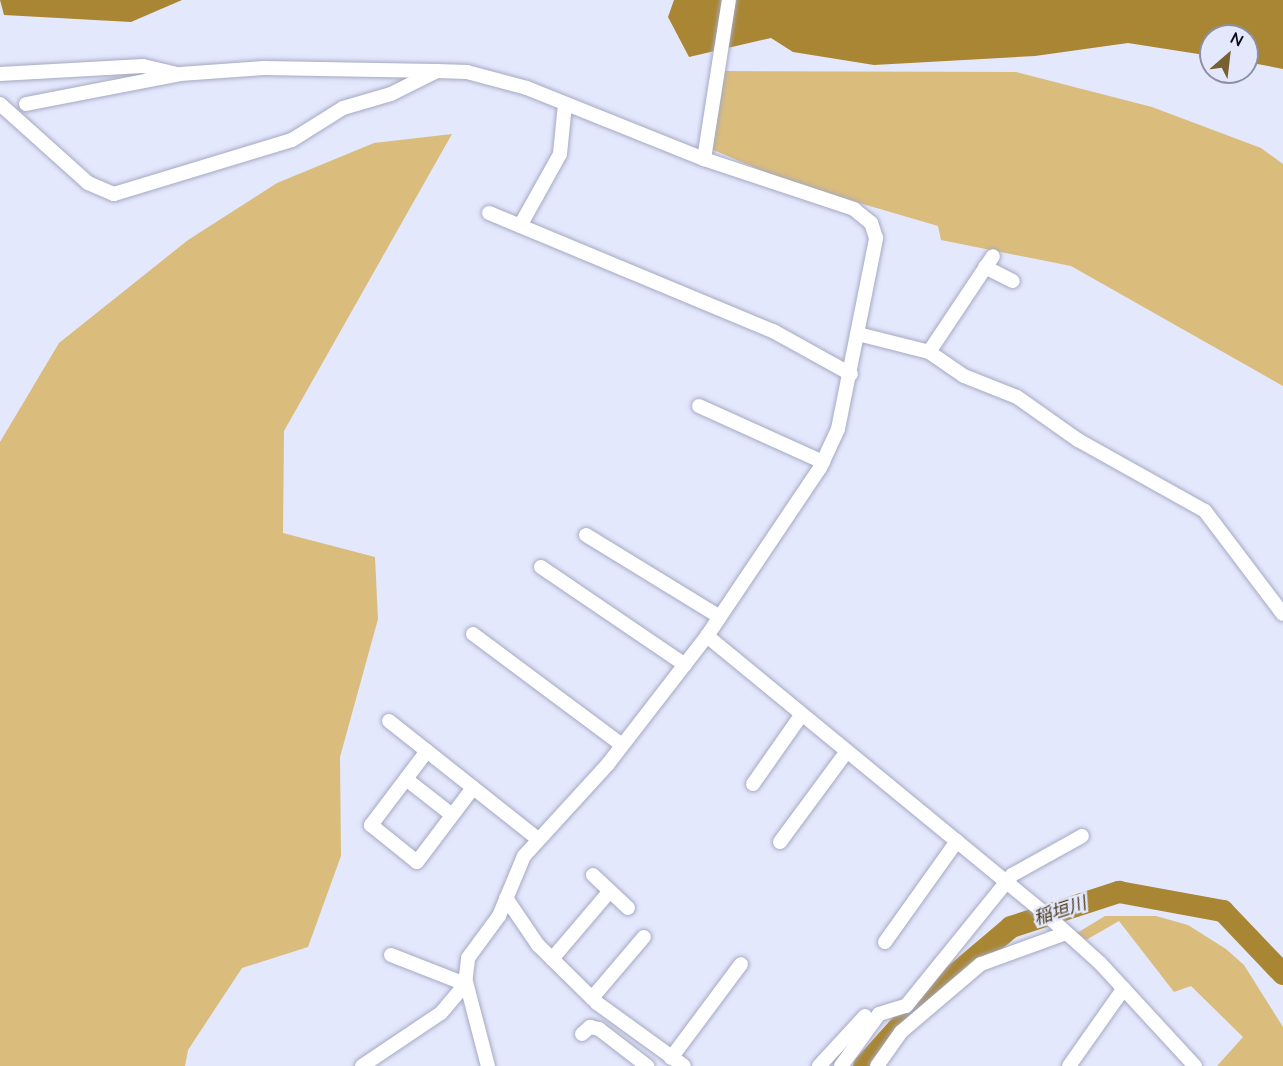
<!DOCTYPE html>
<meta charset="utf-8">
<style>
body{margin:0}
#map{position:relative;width:1283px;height:1066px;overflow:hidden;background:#e4e8fd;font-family:"Nunito Sans","Noto Sans JP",sans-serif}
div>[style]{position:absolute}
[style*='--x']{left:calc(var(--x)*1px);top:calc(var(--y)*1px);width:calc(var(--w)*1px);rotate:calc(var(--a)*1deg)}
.green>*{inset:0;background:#dabc7d}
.water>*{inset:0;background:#a98633}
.river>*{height:22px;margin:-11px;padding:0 11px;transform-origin:11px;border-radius:11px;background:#a98633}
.roads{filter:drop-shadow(0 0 2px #a5a9c2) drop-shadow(0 0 2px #a5a9c2)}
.minor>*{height:14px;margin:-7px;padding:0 7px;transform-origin:7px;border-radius:7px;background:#fff}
span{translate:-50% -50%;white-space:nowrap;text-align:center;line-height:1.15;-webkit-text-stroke:5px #e4e8fd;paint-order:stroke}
.water-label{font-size:18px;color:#4b3b18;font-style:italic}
.north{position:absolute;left:1199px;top:24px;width:60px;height:60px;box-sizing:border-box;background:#e4e8fd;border:2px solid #8d90a0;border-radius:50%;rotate:28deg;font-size:16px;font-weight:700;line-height:24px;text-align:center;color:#0a0b14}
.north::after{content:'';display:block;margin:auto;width:21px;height:27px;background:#776131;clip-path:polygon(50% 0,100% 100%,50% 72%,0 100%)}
</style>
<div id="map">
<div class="green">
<i style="clip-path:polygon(723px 71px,1016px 72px,1152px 107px,1261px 148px,1283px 164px,1283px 386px,1071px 266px,941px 240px,938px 226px,791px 183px,711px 149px)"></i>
<i style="clip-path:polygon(452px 134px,284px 431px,283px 533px,375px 557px,378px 619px,340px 757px,341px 856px,308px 947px,242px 968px,188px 1050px,185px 1066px,0 1066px,0 442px,59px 343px,188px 240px,277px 183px,374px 143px)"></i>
<i style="clip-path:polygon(1105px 916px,1156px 916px,1188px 925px,1226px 949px,1244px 965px,1283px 1027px,1283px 1066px,1217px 1066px,1243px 1037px,1191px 986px,1174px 992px,1119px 921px,1086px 940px,1077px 933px)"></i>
</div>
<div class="water">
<i style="clip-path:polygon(0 0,182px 0,131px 22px,4px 15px)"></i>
<i style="clip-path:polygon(674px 0,1283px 0,1283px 69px,1247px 62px,1247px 36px,1211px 36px,1211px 56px,1128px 43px,1035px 56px,874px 65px,793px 52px,771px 38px,689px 57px,668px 17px)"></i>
</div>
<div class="river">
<i style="--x:864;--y:1066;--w:81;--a:-48"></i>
<i style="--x:918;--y:1006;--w:122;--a:-40.3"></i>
<i style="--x:1011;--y:927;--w:114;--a:-18"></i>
<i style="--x:1119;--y:892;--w:106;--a:10.4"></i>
<i style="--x:1223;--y:911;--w:87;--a:46.4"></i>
</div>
<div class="roads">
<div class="minor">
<i style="--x:0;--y:74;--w:143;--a:-3.2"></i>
<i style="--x:143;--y:66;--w:32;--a:13"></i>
<i style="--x:0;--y:104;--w:118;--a:41.9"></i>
<i style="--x:88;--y:183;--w:28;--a:23"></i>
<i style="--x:114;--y:194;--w:186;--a:-16.9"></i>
<i style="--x:292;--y:140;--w:60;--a:-32.1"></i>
<i style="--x:343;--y:108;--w:50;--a:-16.3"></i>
<i style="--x:391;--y:94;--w:51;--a:-26.6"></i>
<i style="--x:437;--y:71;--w:30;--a:2"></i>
<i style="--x:467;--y:72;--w:62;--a:14.9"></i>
<i style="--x:527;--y:88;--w:191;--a:21.9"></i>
<i style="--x:26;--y:104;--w:157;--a:-11"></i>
<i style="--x:180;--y:74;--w:84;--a:-4.1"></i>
<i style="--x:264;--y:68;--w:171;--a:1"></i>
<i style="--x:489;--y:213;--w:308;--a:22.6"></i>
<i style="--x:773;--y:331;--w:89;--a:28.9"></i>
<i style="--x:520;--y:226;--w:82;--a:-60.9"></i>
<i style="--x:560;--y:154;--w:50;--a:-84.3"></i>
<i style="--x:985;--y:267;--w:31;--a:27"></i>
<i style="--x:858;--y:334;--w:73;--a:14.2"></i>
<i style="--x:929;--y:352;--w:42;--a:34.4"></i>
<i style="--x:964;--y:376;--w:57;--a:21.6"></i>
<i style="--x:1017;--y:397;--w:75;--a:35.2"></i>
<i style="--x:1078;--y:440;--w:145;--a:29.2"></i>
<i style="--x:1205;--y:511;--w:129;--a:52.9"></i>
<i style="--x:929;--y:352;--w:115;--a:-56.3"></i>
<i style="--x:699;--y:406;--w:136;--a:24.3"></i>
<i style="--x:586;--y:535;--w:157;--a:31.5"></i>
<i style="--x:541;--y:567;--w:174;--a:34.2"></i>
<i style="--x:473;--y:634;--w:186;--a:36.7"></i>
<i style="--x:707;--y:636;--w:444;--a:39.4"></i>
<i style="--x:1050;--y:918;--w:67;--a:42"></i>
<i style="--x:1100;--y:963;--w:140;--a:47.3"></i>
<i style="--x:389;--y:721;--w:190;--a:38.4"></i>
<i style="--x:427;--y:751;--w:93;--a:127.1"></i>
<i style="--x:371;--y:825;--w:59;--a:38.8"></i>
<i style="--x:417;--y:862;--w:93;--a:-52.9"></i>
<i style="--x:406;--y:779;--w:58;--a:38"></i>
<i style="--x:753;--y:784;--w:85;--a:-55"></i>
<i style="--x:780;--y:842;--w:113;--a:-53.6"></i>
<i style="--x:593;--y:875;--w:48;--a:43.3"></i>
<i style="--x:506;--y:898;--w:57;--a:55.8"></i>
<i style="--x:538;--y:945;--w:83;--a:44.5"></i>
<i style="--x:597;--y:1003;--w:107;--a:35.9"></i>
<i style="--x:885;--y:942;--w:124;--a:-54.5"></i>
<i style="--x:391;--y:955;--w:79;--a:21.4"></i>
<i style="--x:552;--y:959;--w:88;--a:-49.6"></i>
<i style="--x:465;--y:978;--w:91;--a:75.4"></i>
<i style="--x:592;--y:998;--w:80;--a:-49.6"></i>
<i style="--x:582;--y:1034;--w:11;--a:-41"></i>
<i style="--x:590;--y:1027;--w:9;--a:13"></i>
<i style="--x:599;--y:1029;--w:61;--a:37.6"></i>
<i style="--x:671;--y:1058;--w:117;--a:-53.3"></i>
<i style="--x:362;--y:1066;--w:95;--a:-33.9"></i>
<i style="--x:441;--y:1013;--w:38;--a:-50"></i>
<i style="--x:465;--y:984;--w:26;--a:-83"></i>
<i style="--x:468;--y:958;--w:52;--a:-53.6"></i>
<i style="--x:499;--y:916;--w:65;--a:-67.4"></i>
<i style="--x:524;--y:856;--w:125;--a:-47.6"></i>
<i style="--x:608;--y:764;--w:162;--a:-52.3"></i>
<i style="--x:707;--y:636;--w:202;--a:-56.1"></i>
<i style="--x:820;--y:468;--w:43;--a:-65.2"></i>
<i style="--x:838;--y:429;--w:195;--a:-78.7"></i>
<i style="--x:876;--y:238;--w:16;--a:-108"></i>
<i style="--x:871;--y:223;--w:22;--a:-141"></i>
<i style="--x:854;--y:209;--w:158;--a:-161.6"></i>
<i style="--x:704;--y:159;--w:161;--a:-81.1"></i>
<i style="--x:819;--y:1066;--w:68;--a:-47.4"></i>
<i style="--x:841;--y:1066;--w:64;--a:-53.8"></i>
<i style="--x:879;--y:1014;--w:28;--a:-17"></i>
<i style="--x:906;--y:1006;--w:169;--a:-51"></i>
<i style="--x:1012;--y:875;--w:80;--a:-29.1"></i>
<i style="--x:877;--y:1066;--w:42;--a:-54.8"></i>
<i style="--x:901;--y:1032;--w:105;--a:-40.4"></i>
<i style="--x:981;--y:964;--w:90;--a:-20"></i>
<i style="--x:1069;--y:1066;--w:95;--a:-54.8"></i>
</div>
</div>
<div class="water-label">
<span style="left:1060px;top:911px;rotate:-18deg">稲垣川</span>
</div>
<div class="north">N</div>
</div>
